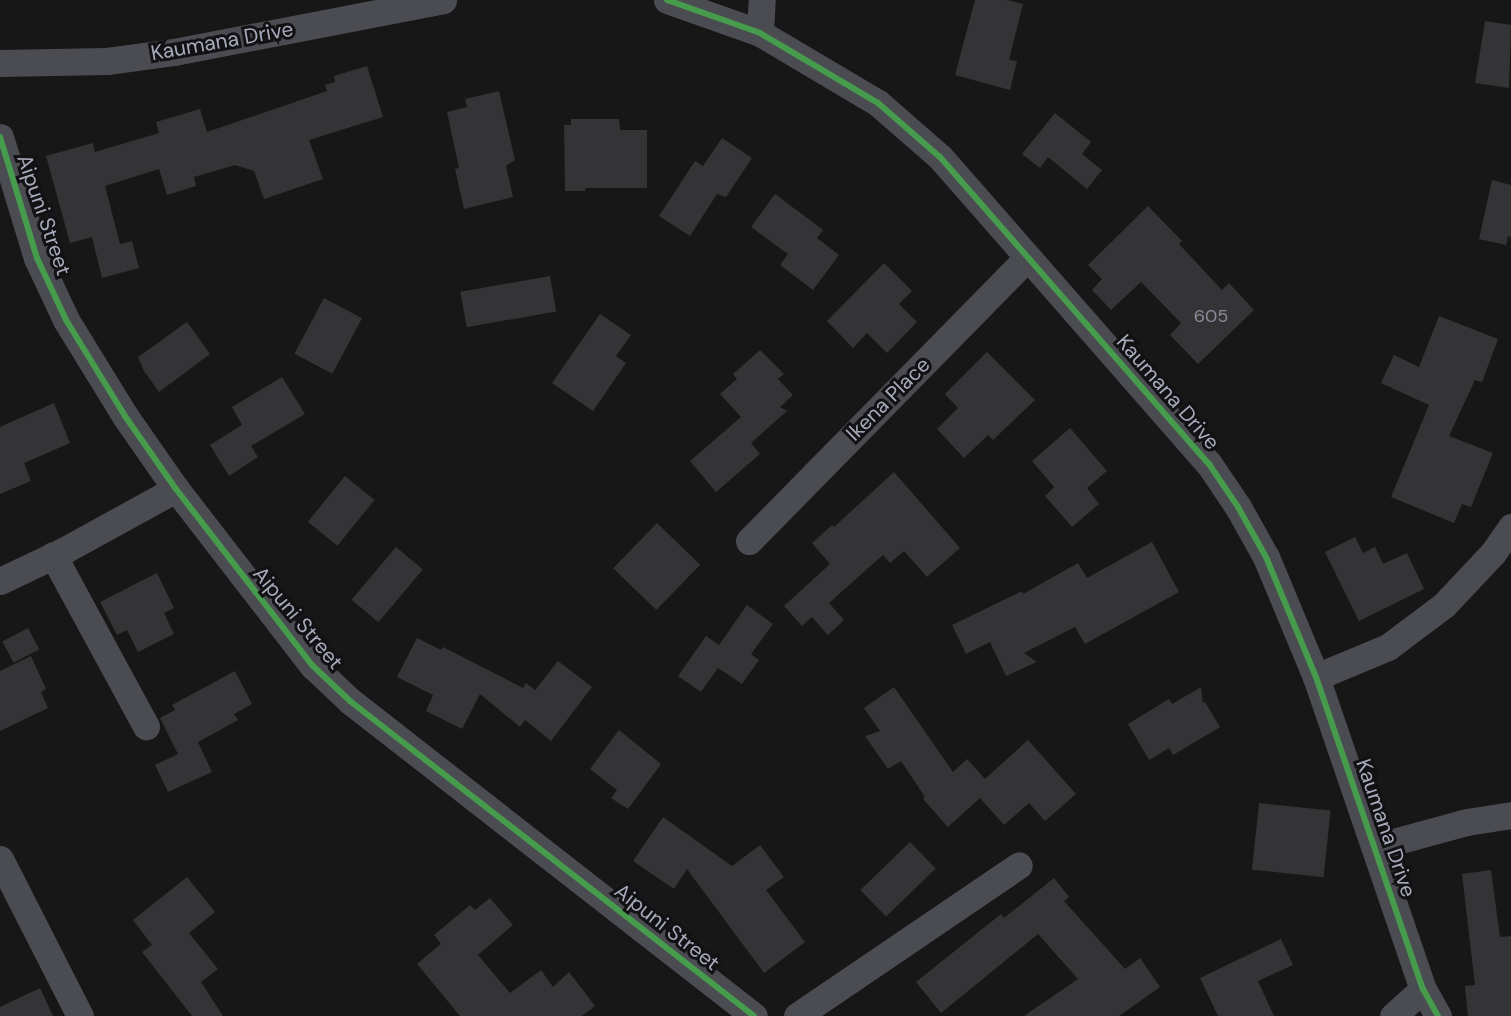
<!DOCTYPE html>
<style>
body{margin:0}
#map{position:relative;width:1511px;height:1016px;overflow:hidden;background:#171718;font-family:"DM Sans",sans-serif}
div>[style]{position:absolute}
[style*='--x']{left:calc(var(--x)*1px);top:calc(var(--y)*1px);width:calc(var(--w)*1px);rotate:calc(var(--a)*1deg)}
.building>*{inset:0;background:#343436;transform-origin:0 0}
.minor>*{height:27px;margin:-13.5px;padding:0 13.5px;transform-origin:13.5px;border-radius:13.5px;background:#4b4c51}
.cycleway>*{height:6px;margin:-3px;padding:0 3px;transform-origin:3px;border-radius:3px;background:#469c4c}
span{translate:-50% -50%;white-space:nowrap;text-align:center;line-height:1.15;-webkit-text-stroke:6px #121114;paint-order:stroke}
.number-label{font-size:18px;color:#8a8c99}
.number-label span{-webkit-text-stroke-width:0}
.street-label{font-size:21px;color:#a7aaba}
</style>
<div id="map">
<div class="building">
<i style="clip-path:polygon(975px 0,1007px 0,1023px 4px,1009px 60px,1017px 61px,1010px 90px,955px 75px)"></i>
<i style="clip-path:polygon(1485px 21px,1511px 25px,1509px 88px,1475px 83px)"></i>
<i style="clip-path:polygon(367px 66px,383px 117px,309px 140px,323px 179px,264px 199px,254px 171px,235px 165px,194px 177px,196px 186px,167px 195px,159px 169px,105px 186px,120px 244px,132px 241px,139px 268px,102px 278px,92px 237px,70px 243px,46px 156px,93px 143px,95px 152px,159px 133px,156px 122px,200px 109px,207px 132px,327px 91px,325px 85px,335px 82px,334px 76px)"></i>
<i style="clip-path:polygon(499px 91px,515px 160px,506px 166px,513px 197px,464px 209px,455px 169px,459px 168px,447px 112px,467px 107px,465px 99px)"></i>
<i style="clip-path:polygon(1055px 113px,1091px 142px,1082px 154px,1102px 170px,1087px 189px,1048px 157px,1040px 168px,1022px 154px)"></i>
<i style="clip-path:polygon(571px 119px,619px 119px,620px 130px,647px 130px,647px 188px,585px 188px,585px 191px,565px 191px,564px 125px,571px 125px)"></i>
<i style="clip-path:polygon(722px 138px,752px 158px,726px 197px,717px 194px,690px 236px,659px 216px,695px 161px,703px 166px)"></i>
<i style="clip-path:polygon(1492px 180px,1511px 185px,1511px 237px,1508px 236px,1506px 245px,1479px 239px)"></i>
<i style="clip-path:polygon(775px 194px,823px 230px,817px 238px,839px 255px,813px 290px,780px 265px,788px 254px,751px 227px)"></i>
<i style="clip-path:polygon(1148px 206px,1182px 241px,1179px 244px,1222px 290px,1229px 283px,1254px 310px,1198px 364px,1170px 335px,1181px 323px,1141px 282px,1111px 310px,1092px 290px,1102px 279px,1088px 265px)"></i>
<i style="clip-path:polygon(884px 263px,912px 291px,899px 304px,917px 322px,887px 353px,867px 333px,853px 348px,827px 321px)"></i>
<i style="left:550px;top:276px;width:36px;height:91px;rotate:80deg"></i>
<i style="left:324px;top:298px;width:43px;height:63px;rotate:28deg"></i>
<i style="clip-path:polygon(600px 314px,631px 335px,616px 356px,626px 363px,593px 411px,552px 383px)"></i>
<i style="clip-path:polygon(1439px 316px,1498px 339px,1482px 382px,1475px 380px,1449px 436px,1493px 453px,1471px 507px,1462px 504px,1454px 523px,1391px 497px,1429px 405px,1381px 383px,1394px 355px,1419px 367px)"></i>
<i style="clip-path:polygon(187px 322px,210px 354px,159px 392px,144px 371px,138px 357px)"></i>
<i style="clip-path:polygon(760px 350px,784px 374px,778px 379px,793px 395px,780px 407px,787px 411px,751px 443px,760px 454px,716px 492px,690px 461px,741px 417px,720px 394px,737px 379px,733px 374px)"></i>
<i style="clip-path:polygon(987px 352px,1035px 400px,993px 440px,988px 435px,964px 458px,937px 429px,958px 408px,945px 394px)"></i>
<i style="clip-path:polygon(282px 377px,305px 414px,251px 446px,258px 457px,229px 476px,210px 445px,242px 425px,232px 407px)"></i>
<i style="clip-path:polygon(54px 403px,70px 443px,24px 463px,31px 481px,0 494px,0 427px)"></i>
<i style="clip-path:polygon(1070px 428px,1107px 471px,1087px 488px,1099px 504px,1072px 527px,1045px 496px,1054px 487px,1032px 461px)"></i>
<i style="clip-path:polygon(894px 472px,960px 548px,927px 577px,904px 551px,890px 563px,883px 555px,829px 603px,844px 620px,828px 635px,812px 617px,802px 626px,784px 606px,830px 564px,812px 543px,832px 525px,834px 527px)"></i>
<i style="left:345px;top:476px;width:38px;height:59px;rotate:39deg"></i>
<i style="left:657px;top:523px;width:60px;height:63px;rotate:44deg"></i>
<i style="clip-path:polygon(1355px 537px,1363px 553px,1375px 547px,1383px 564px,1407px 553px,1424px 589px,1359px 621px,1325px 552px)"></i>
<i style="clip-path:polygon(1152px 542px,1179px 592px,1085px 644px,1075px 627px,1024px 653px,1037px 662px,1006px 676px,990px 642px,966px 654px,952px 625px,1022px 591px,1023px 594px,1078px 563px,1087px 578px)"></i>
<i style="left:396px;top:547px;width:35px;height:69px;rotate:40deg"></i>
<i style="clip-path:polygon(157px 573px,174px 608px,164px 613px,174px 634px,138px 652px,127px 630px,117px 635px,100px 602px)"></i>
<i style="clip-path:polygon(747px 605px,773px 624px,751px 654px,759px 660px,742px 684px,718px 668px,701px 692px,678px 676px,706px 636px,719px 645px)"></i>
<i style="left:28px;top:628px;width:24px;height:29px;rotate:62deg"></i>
<i style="clip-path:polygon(417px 638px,441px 650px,443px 647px,523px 688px,526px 683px,535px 690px,558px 661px,592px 687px,551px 741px,525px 720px,520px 727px,480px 694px,462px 729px,426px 711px,433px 695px,397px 677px)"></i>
<i style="clip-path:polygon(31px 656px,46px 689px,41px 692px,48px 708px,0 731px,0 671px)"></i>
<i style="clip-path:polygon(235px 671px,252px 704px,234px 714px,238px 720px,198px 742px,212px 772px,168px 792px,155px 765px,178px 754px,160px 718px,175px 710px,172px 705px)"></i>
<i style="clip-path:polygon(894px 687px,953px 772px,967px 759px,985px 779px,1028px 740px,1076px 794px,1045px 821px,1029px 803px,1004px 825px,980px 798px,948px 827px,923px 799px,925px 797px,901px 761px,888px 769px,865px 736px,880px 731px,864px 708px)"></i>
<i style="clip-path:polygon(1201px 687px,1203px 703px,1205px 702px,1220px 727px,1173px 755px,1169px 748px,1149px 760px,1128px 724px,1169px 699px,1172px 704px)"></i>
<i style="clip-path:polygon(619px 730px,661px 764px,628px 809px,611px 798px,617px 790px,590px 769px)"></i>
<i style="left:1259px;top:803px;width:72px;height:67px;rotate:6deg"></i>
<i style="clip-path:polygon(663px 817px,732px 866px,760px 845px,784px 877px,766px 890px,805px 942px,764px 973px,687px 869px,674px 889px,633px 861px)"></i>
<i style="left:910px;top:842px;width:37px;height:69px;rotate:46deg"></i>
<i style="clip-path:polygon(1491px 870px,1500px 937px,1511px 936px,1511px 1016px,1468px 1016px,1465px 986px,1475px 985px,1462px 874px)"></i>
<i style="clip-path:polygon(187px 877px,215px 912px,189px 933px,218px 969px,201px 982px,223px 1016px,192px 1016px,142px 952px,152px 945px,133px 920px)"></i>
<i style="clip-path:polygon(1054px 878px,1069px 897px,1064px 901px,1125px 969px,1140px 958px,1160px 987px,1119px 1016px,1024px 1016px,1078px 979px,1038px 934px,941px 1013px,916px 982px,1001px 914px,1004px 918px)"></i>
<i style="clip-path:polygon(490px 898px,513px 925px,478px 955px,510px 993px,541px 970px,553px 987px,569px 972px,595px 1006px,582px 1016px,460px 1016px,417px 964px,441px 944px,434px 935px,470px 905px,475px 910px)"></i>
<i style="clip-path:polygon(1281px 939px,1293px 965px,1258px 981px,1274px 1016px,1218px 1016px,1200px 978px)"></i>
<i style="clip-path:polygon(40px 988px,53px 1016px,0 1016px,0 1007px)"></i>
</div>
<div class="minor">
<i style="--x:667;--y:0;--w:99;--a:19.5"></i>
<i style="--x:760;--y:33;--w:137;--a:30.7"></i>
<i style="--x:878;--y:103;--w:82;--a:41.1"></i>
<i style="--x:940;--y:157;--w:408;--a:48.8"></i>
<i style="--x:1209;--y:464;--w:52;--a:56"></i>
<i style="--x:1238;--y:507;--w:57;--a:60.8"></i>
<i style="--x:1266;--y:557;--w:130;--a:67.4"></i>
<i style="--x:1316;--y:677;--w:330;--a:71.1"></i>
<i style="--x:1423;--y:989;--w:31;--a:61"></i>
<i style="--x:760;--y:33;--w:33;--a:-87"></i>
<i style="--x:0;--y:63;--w:107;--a:-1.1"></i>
<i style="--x:107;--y:61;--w:68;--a:-7.7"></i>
<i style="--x:174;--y:52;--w:274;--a:-10.9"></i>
<i style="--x:0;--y:137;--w:127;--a:73"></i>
<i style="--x:37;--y:258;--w:68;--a:64.9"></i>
<i style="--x:66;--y:320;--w:113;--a:58.4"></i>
<i style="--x:125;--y:416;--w:89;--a:55.1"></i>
<i style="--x:176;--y:489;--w:224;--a:52.3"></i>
<i style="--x:313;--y:666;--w:51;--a:43.4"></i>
<i style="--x:350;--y:701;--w:512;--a:37.94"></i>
<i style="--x:749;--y:541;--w:397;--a:-45.5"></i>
<i style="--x:53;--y:555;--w:195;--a:61.5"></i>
<i style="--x:0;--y:581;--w:70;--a:-25.5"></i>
<i style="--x:63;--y:551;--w:129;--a:-28.8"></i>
<i style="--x:1316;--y:677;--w:78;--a:-22.6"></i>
<i style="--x:1388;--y:647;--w:70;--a:-36.9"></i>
<i style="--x:1444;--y:605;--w:71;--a:-46.7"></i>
<i style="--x:1493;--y:553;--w:32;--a:-55"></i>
<i style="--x:1375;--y:847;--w:95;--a:-15.2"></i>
<i style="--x:1467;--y:822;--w:45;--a:-9"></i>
<i style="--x:0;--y:859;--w:176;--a:63"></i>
<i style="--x:797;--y:1016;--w:268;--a:-34.2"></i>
<i style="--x:1393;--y:1016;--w:40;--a:-42"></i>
</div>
<div class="cycleway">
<i style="--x:667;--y:0;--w:99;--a:19.5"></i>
<i style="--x:760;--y:33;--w:137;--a:30.7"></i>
<i style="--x:878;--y:103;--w:82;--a:41.1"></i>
<i style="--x:940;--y:157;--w:408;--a:48.8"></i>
<i style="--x:1209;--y:464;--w:52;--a:56"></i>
<i style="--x:1238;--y:507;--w:57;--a:60.8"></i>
<i style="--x:1266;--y:557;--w:130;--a:67.4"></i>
<i style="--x:1316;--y:677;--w:330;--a:71.1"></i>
<i style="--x:1423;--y:989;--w:31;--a:61"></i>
<i style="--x:0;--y:137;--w:127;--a:73"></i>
<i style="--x:37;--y:258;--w:68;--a:64.9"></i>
<i style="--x:66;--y:320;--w:113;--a:58.4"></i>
<i style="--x:125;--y:416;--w:89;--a:55.1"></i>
<i style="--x:176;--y:489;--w:224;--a:52.3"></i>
<i style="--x:313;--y:666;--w:51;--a:43.4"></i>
<i style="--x:350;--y:701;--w:512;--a:37.94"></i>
</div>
<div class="number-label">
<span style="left:1211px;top:316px">605</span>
</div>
<div class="street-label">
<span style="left:222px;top:41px;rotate:-10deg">Kaumana Drive</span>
<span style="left:44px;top:215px;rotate:71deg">Aipuni Street</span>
<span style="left:1168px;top:392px;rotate:49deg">Kaumana Drive</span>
<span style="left:888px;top:399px;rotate:-45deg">Ikena Place</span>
<span style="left:298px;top:618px;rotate:50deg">Aipuni Street</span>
<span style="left:1386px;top:828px;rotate:71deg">Kaumana Drive</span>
<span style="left:667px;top:927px;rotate:38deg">Aipuni Street</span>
</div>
</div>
